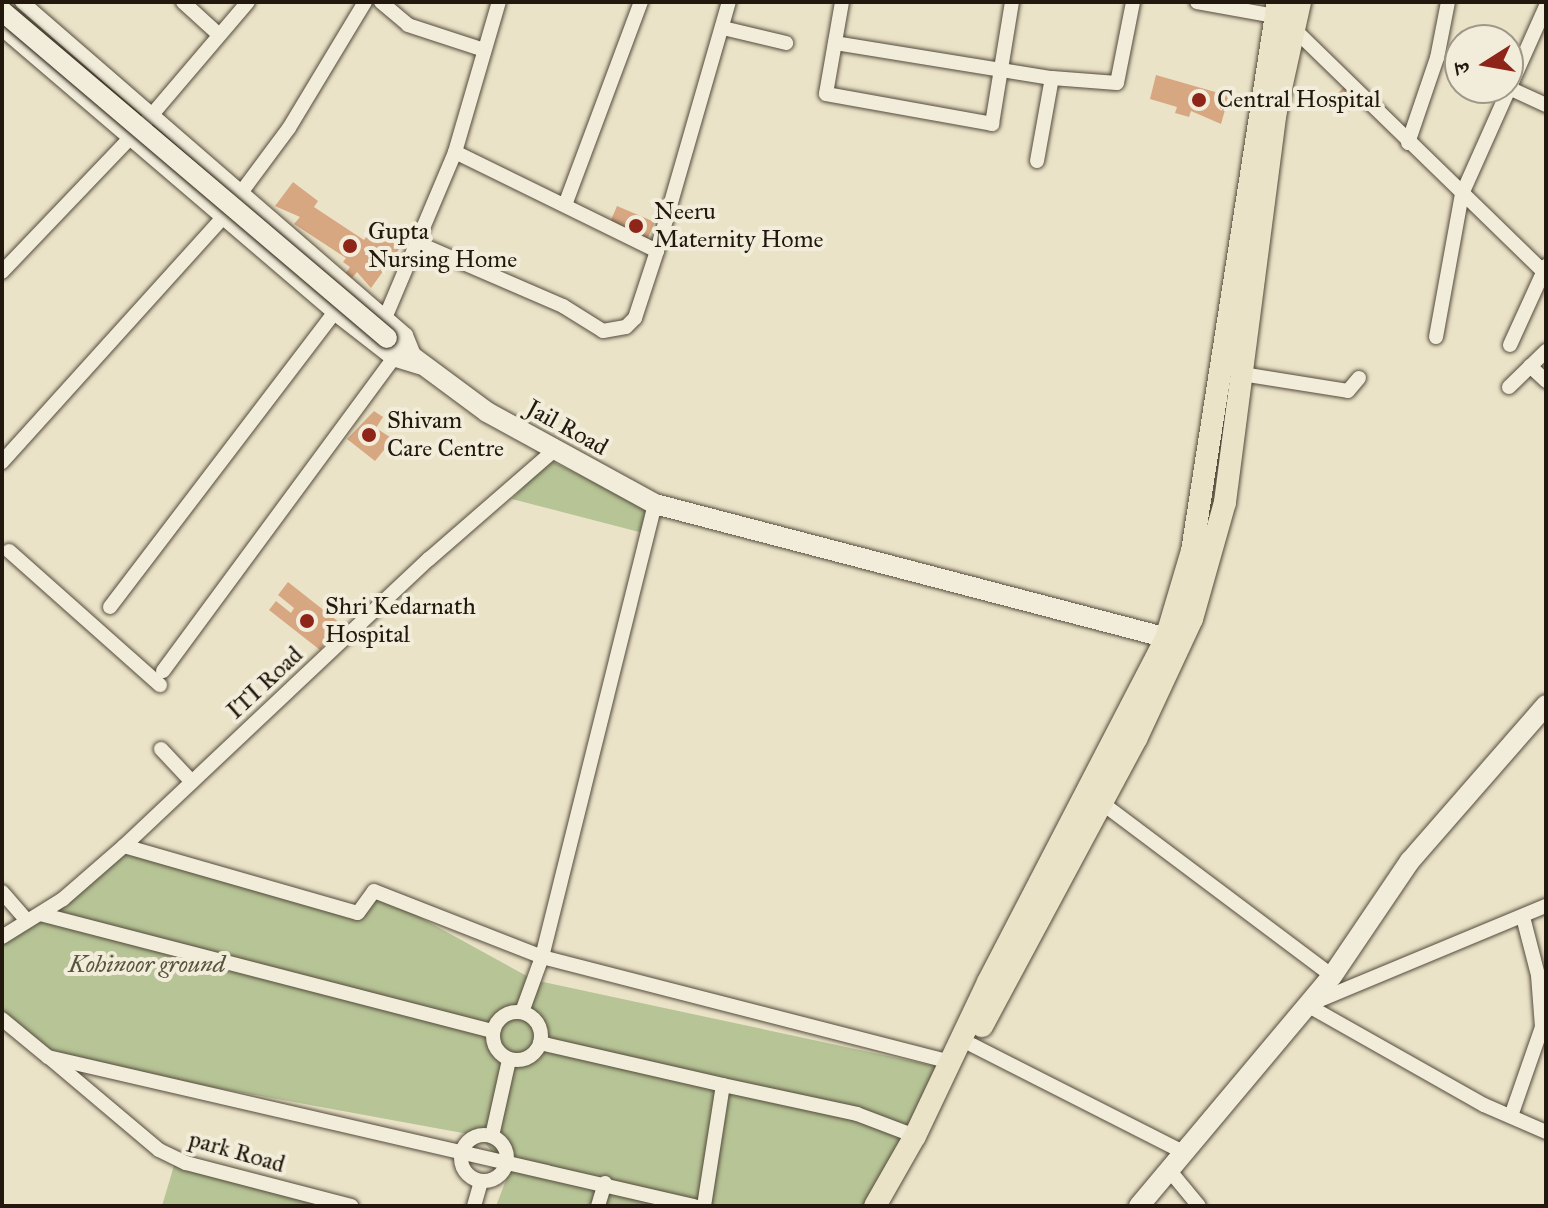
<!DOCTYPE html>
<meta charset="utf-8">
<style>
body{margin:0}
#map{position:relative;width:1548px;height:1208px;overflow:hidden;background:#ebe3c8;font-family:"IM FELL Great Primer","Noto Serif Devanagari",serif}
div>[style]{position:absolute}
[style*='--x']{left:calc(var(--x)*1px);top:calc(var(--y)*1px);width:calc(var(--w)*1px);rotate:calc(var(--a)*1deg)}
.green>*{inset:0;background:#b7c496}
.building>*{inset:0;background:#d7a782;transform-origin:0 0}
.roads{filter:drop-shadow(0 0 2px #544b3c) drop-shadow(0 0 2px #544b3c)}
.street>*{height:14px;margin:-7px;padding:0 7px;transform-origin:7px;border-radius:7px;background:#f2eddb}
.street>.ring{margin:-7px;padding:0;box-sizing:content-box;background:none;border:14px solid #f2eddb;border-radius:50%}
.secondary>*{height:20px;margin:-10px;padding:0 10px;transform-origin:10px;border-radius:10px;background:#f2eddb}
.primary>*{height:22px;margin:-11px;padding:0 11px;transform-origin:11px;border-radius:11px;background:#ebe3c8}
.bridges{filter:drop-shadow(0 0 2px #22180d) drop-shadow(0 0 2px #22180d)}
.secondary-bridge>*{height:20px;margin:-10px;padding:0 10px;transform-origin:10px;border-radius:10px;background:#f2eddb}
.dots>*{width:22px;height:22px;translate:-50% -50%;box-sizing:border-box;border:4px solid #f2eddb;border-radius:50%}
span{translate:-50% -50%;white-space:nowrap;text-align:center;line-height:1.15;-webkit-text-stroke:8px #f2eddb;paint-order:stroke}
.poi-label{font-size:24px;color:#22180d}
.left{translate:0 -50%;text-align:left}
.street-label{font-size:24px;color:#22180d}
.park-label{font-size:24px;color:#56543d;font-style:italic}
.frame{position:absolute;inset:0;border:4px solid #22180d;pointer-events:none}
.north{position:absolute;left:1444px;top:24px;width:80px;height:80px;box-sizing:border-box;background:#f2eddb;border:2px solid #9f9889;border-radius:50%;rotate:259deg;font-size:22px;font-weight:700;line-height:32px;text-align:center;color:#22180d}
.north::after{content:'';display:block;margin:auto;width:28px;height:36px;background:#8f2418;clip-path:polygon(50% 0,100% 100%,50% 72%,0 100%)}
</style>
<div id="map">
<div class="green">
<i style="clip-path:polygon(549px 460px,652px 510px,647px 534px,512px 499px)"></i>
<i style="clip-path:polygon(124px 846px,358px 914px,374px 892px,534px 980px,944px 1068px,873px 1206px,496px 1206px,509px 1172px,479px 1136px,48px 1057px,2px 1019px,2px 937px)"></i>
<i style="clip-path:polygon(178px 1152px,338px 1206px,162px 1206px)"></i>
</div>
<div class="building">
<i style="clip-path:polygon(1156px 75px,1229px 96px,1221px 124px,1191px 111px,1189px 117px,1175px 113px,1177px 107px,1150px 99px)"></i>
<i style="left:1344px;top:87px;width:21px;height:14px;rotate:45deg"></i>
<i style="clip-path:polygon(293px 182px,318px 201px,314px 207px,364px 240px,372px 229px,402px 245px,371px 288px,357px 272px,352px 278px,346px 273px,350px 267px,343px 262px,346px 258px,294px 224px,300px 217px,275px 206px)"></i>
<i style="left:617px;top:206px;width:41px;height:19px;rotate:23deg"></i>
<i style="clip-path:polygon(374px 411px,383px 417px,376px 428px,393px 439px,375px 461px,347px 439px)"></i>
<i style="clip-path:polygon(288px 582px,340px 623px,320px 650px,269px 610px,276px 601px,291px 613px,294px 608px,278px 595px)"></i>
</div>
<div class="roads">
<div class="street">
<i style="--x:22;--y:2;--w:508;--a:40.93"></i>
<i style="--x:406;--y:335;--w:24;--a:68"></i>
<i style="--x:183;--y:2;--w:47;--a:42.4"></i>
<i style="--x:381;--y:2;--w:35;--a:40"></i>
<i style="--x:408;--y:25;--w:80;--a:18.2"></i>
<i style="--x:842;--y:2;--w:93;--a:99.9"></i>
<i style="--x:826;--y:94;--w:169;--a:10.2"></i>
<i style="--x:992;--y:124;--w:124;--a:-80.7"></i>
<i style="--x:1197;--y:2;--w:79;--a:10.2"></i>
<i style="--x:1275;--y:16;--w:23;--a:34"></i>
<i style="--x:1294;--y:29;--w:351;--a:44.2"></i>
<i style="--x:723;--y:28;--w:65;--a:13.4"></i>
<i style="--x:2;--y:29;--w:437;--a:40.5"></i>
<i style="--x:334;--y:313;--w:75;--a:37.9"></i>
<i style="--x:393;--y:359;--w:28;--a:17"></i>
<i style="--x:835;--y:43;--w:220;--a:9.2"></i>
<i style="--x:1509;--y:88;--w:41;--a:24.7"></i>
<i style="--x:1408;--y:143;--w:90;--a:-71.2"></i>
<i style="--x:1437;--y:58;--w:57;--a:-78.9"></i>
<i style="--x:455;--y:152;--w:225;--a:26.1"></i>
<i style="--x:1037;--y:161;--w:84;--a:-79.8"></i>
<i style="--x:1052;--y:78;--w:65;--a:4.4"></i>
<i style="--x:1117;--y:83;--w:83;--a:-78.8"></i>
<i style="--x:240;--y:194;--w:82;--a:-53.4"></i>
<i style="--x:289;--y:128;--w:147;--a:-58.9"></i>
<i style="--x:565;--y:205;--w:217;--a:-69.5"></i>
<i style="--x:415;--y:242;--w:161;--a:23.4"></i>
<i style="--x:563;--y:306;--w:47;--a:32"></i>
<i style="--x:603;--y:331;--w:23;--a:-10"></i>
<i style="--x:626;--y:327;--w:13;--a:-45"></i>
<i style="--x:635;--y:318;--w:71;--a:-71.8"></i>
<i style="--x:657;--y:251;--w:259;--a:-73.9"></i>
<i style="--x:2;--y:272;--w:214;--a:-46.3"></i>
<i style="--x:150;--y:117;--w:151;--a:-49.6"></i>
<i style="--x:385;--y:318;--w:180;--a:-67.1"></i>
<i style="--x:455;--y:152;--w:156;--a:-73.7"></i>
<i style="--x:1436;--y:337;--w:145;--a:-79.7"></i>
<i style="--x:1462;--y:194;--w:206;--a:-65.9"></i>
<i style="--x:1510;--y:345;--w:87;--a:-65.5"></i>
<i style="--x:1530;--y:366;--w:22;--a:43"></i>
<i style="--x:1242;--y:374;--w:107;--a:9.1"></i>
<i style="--x:1348;--y:391;--w:17;--a:-50"></i>
<i style="--x:1509;--y:387;--w:52;--a:-44.2"></i>
<i style="--x:2;--y:462;--w:325;--a:-47.9"></i>
<i style="--x:9;--y:551;--w:202;--a:41.6"></i>
<i style="--x:110;--y:607;--w:370;--a:-52.7"></i>
<i style="--x:163;--y:671;--w:388;--a:-53.6"></i>
<i style="--x:161;--y:749;--w:45;--a:46.8"></i>
<i style="--x:1102;--y:803;--w:288;--a:36.9"></i>
<i style="--x:124;--y:846;--w:243;--a:16"></i>
<i style="--x:358;--y:913;--w:27;--a:-54"></i>
<i style="--x:374;--y:891;--w:180;--a:21.4"></i>
<i style="--x:542;--y:957;--w:467;--a:-76"></i>
<i style="--x:2;--y:892;--w:38;--a:49"></i>
<i style="--x:40;--y:914;--w:468;--a:14.5"></i>
<i style="--x:2;--y:937;--w:72;--a:-31.9"></i>
<i style="--x:63;--y:899;--w:81;--a:-41"></i>
<i style="--x:124;--y:846;--w:419;--a:-43.3"></i>
<i style="--x:429;--y:559;--w:163;--a:-41"></i>
<i style="--x:1310;--y:1004;--w:256;--a:-22.6"></i>
<i style="--x:1307;--y:1005;--w:203;--a:29.5"></i>
<i style="--x:1484;--y:1105;--w:68;--a:23.5"></i>
<i class="ring" style="left:493px;top:1012px;width:34px;height:34px"></i>
<i style="--x:522;--y:1012;--w:59;--a:-70"></i>
<i style="--x:542;--y:957;--w:421;--a:14.4"></i>
<i style="--x:2;--y:1019;--w:60;--a:39.6"></i>
<i style="--x:48;--y:1057;--w:663;--a:12.99"></i>
<i style="--x:540;--y:1043;--w:188;--a:12.9"></i>
<i style="--x:972;--y:1045;--w:234;--a:26.9"></i>
<i style="--x:51;--y:1059;--w:141;--a:40.1"></i>
<i style="--x:159;--y:1150;--w:30;--a:26"></i>
<i style="--x:186;--y:1163;--w:171;--a:14.6"></i>
<i style="--x:1511;--y:1116;--w:94;--a:-70.8"></i>
<i style="--x:1542;--y:1027;--w:52;--a:-94.4"></i>
<i style="--x:1538;--y:975;--w:60;--a:-104.5"></i>
<i class="ring" style="left:461px;top:1135px;width:32px;height:32px"></i>
<i style="--x:492;--y:1136;--w:78;--a:-77.4"></i>
<i style="--x:1170;--y:1171;--w:45;--a:50.4"></i>
<i style="--x:474;--y:1206;--w:26;--a:-74"></i>
<i style="--x:598;--y:1206;--w:24;--a:-73"></i>
<i style="--x:704;--y:1206;--w:122;--a:-81.1"></i>
<i style="--x:723;--y:1085;--w:137;--a:12.2"></i>
<i style="--x:857;--y:1114;--w:62;--a:20.8"></i>
</div>
<div class="secondary">
<i style="--x:387;--y:338;--w:124;--a:36.5"></i>
<i style="--x:487;--y:412;--w:192;--a:28.7"></i>
<i style="--x:655;--y:504;--w:542;--a:14.65"></i>
<i style="--x:1139;--y:1206;--w:300;--a:-50"></i>
<i style="--x:1332;--y:976;--w:139;--a:-55.9"></i>
<i style="--x:1410;--y:861;--w:207;--a:-48.9"></i>
</div>
<div class="primary">
<i style="--x:982;--y:1026;--w:326;--a:-61.8"></i>
<i style="--x:1136;--y:739;--w:132;--a:-65"></i>
<i style="--x:1192;--y:619;--w:122;--a:-74.2"></i>
<i style="--x:1225;--y:502;--w:389;--a:-82.6"></i>
<i style="--x:1275;--y:116;--w:117;--a:-77.6"></i>
<i style="--x:875;--y:1206;--w:81;--a:-60.3"></i>
<i style="--x:915;--y:1136;--w:170;--a:-64.6"></i>
<i style="--x:988;--y:982;--w:387;--a:-62.6"></i>
<i style="--x:1166;--y:638;--w:91;--a:-73.4"></i>
<i style="--x:1192;--y:551;--w:556;--a:-81.1"></i>
</div>
</div>
<div class="bridges">
<div class="secondary-bridge">
<i style="--x:2;--y:11;--w:505;--a:40.34"></i>
</div>
</div>
<div class="dots">
<i style="left:1199px;top:100px;background:#8f2418"></i>
<i style="left:636px;top:226px;background:#8f2418"></i>
<i style="left:350px;top:246px;background:#8f2418"></i>
<i style="left:369px;top:435px;background:#8f2418"></i>
<i style="left:307px;top:621px;background:#8f2418"></i>
</div>
<div class="poi-label">
<span class="left" style="left:1217px;top:100px">Central Hospital</span>
<span class="left" style="left:654px;top:226px">Neeru<br>Maternity Home</span>
<span class="left" style="left:368px;top:246px">Gupta<br>Nursing Home</span>
<span class="left" style="left:387px;top:435px">Shivam<br>Care Centre</span>
<span class="left" style="left:325px;top:621px">Shri Kedarnath<br>Hospital</span>
</div>
<div class="street-label">
<span style="left:567px;top:428px;rotate:29deg">Jail Road</span>
<span style="left:265px;top:683px;rotate:-43deg">ITI Road</span>
<span style="left:237px;top:1152px;rotate:16deg">park Road</span>
</div>
<div class="park-label">
<span style="left:147px;top:965px">Kohinoor ground</span>
</div>
<div class="frame"></div>
<div class="north">उ</div>
</div>
